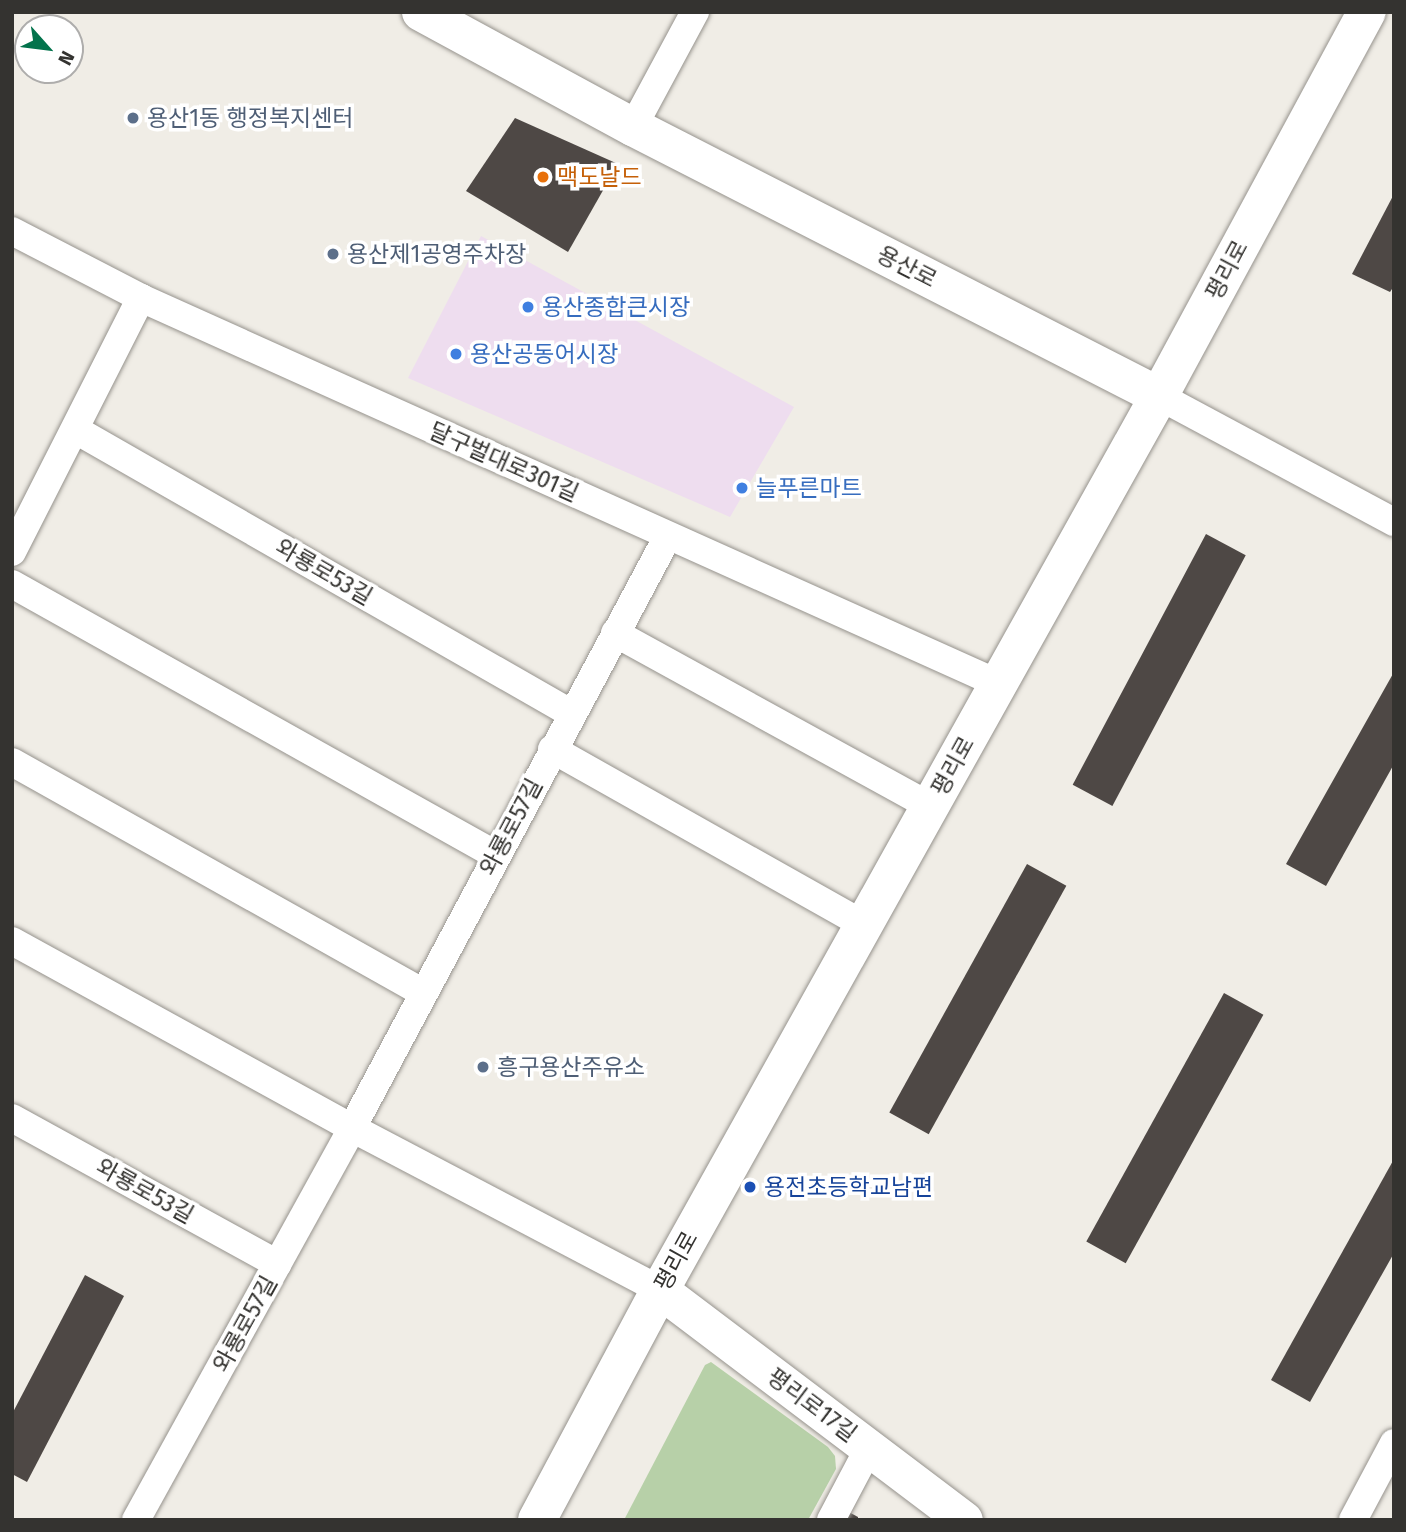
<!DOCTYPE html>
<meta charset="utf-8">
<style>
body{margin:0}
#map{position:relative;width:1406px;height:1532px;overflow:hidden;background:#f0ede6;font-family:"Fira Sans","Noto Sans KR",sans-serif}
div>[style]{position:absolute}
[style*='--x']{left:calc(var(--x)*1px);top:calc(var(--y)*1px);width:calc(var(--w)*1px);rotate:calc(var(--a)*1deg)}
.commercial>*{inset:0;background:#eeddef}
.green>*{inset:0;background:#b7d0a8}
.building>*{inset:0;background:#4e4845;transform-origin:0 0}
.roads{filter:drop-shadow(0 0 2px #96938d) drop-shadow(0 0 2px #96938d)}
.minor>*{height:28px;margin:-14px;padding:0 14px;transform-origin:14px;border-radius:14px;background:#fff}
.tertiary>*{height:37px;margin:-18.5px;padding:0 18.5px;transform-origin:18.5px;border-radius:18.5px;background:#fff}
.secondary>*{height:38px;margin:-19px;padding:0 19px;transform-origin:19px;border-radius:19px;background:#fff}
.dots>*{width:19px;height:19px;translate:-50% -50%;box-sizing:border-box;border:4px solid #fff;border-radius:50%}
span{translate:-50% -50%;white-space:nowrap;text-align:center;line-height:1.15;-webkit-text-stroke:7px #fff;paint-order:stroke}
.service-label{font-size:23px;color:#4e5e75}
.left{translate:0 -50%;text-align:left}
.food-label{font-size:23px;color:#c56008}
.street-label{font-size:23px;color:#343330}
.shop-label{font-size:23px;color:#366cbe}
.transit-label{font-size:23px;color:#164399}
.frame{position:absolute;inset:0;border:14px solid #343330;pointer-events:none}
.north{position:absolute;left:14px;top:14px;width:70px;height:70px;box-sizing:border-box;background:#fff;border:2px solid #aeadac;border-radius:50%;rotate:118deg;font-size:19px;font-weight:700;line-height:28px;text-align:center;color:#343330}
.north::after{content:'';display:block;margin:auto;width:24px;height:32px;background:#03734c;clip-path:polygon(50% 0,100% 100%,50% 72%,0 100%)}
</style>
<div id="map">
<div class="commercial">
<i style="clip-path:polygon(481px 236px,794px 407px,730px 517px,408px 378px)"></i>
</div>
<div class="green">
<i style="clip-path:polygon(711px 1362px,828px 1447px,835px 1456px,836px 1469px,808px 1520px,624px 1520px,705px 1365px)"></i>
</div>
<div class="building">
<i style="clip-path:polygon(515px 118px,618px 164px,568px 252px,466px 191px)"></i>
<i style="clip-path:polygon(1394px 194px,1394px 286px,1390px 292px,1352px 274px)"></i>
<i style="left:1206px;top:534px;width:45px;height:284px;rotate:28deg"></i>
<i style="clip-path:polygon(1394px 672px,1394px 764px,1326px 886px,1286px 864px)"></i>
<i style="left:1027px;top:864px;width:45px;height:284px;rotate:29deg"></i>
<i style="left:1224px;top:993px;width:45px;height:284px;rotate:29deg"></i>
<i style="clip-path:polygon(1394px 1159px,1394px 1253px,1310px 1402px,1271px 1380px)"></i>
<i style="clip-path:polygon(85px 1275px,124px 1296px,27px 1482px,12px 1474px,12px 1414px)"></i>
<i style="clip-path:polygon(845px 1510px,858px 1517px,858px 1520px,840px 1520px)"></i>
</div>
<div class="roads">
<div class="minor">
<i style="--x:633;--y:127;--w:131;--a:-61.7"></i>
<i style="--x:12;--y:231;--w:145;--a:27.4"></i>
<i style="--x:141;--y:298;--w:941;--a:24.22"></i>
<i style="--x:1159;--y:396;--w:267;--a:28.2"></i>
<i style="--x:76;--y:430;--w:572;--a:29.79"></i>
<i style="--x:12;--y:552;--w:285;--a:-63.1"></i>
<i style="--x:12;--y:584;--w:555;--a:29.25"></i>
<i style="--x:615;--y:633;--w:359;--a:28.8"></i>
<i style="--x:552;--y:749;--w:358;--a:29.4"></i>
<i style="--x:12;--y:762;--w:472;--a:29.3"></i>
<i style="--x:12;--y:941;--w:388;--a:28.8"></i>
<i style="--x:352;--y:1128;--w:348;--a:27.7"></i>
<i style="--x:12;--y:1118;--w:303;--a:28.8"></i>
<i style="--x:136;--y:1520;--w:448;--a:-61.1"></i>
<i style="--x:352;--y:1128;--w:671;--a:-61.91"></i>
<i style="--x:831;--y:1520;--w:81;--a:-62.2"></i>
<i style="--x:1353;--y:1520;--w:87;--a:-62"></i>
</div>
<div class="tertiary">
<i style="--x:660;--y:1290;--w:381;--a:37.1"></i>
</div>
<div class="secondary">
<i style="--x:421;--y:12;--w:241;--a:28.5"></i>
<i style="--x:633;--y:127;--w:591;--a:27.09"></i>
<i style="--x:537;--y:1520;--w:261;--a:-61.9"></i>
<i style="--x:660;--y:1290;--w:1024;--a:-60.83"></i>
<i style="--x:1159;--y:396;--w:437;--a:-61.6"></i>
</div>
</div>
<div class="dots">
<i style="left:133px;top:118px;background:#5c6f8a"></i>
<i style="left:543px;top:177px;background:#e8710a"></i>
<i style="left:333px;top:254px;background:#5c6f8a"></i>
<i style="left:528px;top:307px;background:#3f7fe0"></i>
<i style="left:456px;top:354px;background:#3f7fe0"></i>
<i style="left:742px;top:488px;background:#3f7fe0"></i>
<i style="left:483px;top:1067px;background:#5c6f8a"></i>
<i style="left:750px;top:1187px;background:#1a4fb4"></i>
</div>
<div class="service-label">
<span class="left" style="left:147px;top:118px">용산1동 행정복지센터</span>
<span class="left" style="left:347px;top:254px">용산제1공영주차장</span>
<span class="left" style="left:497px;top:1067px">흥구용산주유소</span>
</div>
<div class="food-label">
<span class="left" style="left:557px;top:177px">맥도날드</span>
</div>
<div class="street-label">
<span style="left:907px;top:267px;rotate:27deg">용산로</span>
<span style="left:1227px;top:270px;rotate:-62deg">평리로</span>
<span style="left:504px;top:462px;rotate:24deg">달구벌대로301길</span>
<span style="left:324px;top:572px;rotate:30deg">와룡로53길</span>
<span style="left:953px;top:766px;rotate:-61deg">평리로</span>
<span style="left:511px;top:827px;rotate:-62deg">와룡로57길</span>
<span style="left:145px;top:1191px;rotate:29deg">와룡로53길</span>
<span style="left:676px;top:1261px;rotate:-61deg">평리로</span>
<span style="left:245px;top:1324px;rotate:-61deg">와룡로57길</span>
<span style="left:812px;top:1405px;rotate:37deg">평리로17길</span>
</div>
<div class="shop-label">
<span class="left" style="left:542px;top:307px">용산종합큰시장</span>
<span class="left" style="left:470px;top:354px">용산공동어시장</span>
<span class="left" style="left:756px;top:488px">늘푸른마트</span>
</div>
<div class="transit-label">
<span class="left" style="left:764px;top:1187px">용전초등학교남편</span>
</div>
<div class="frame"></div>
<div class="north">N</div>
</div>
